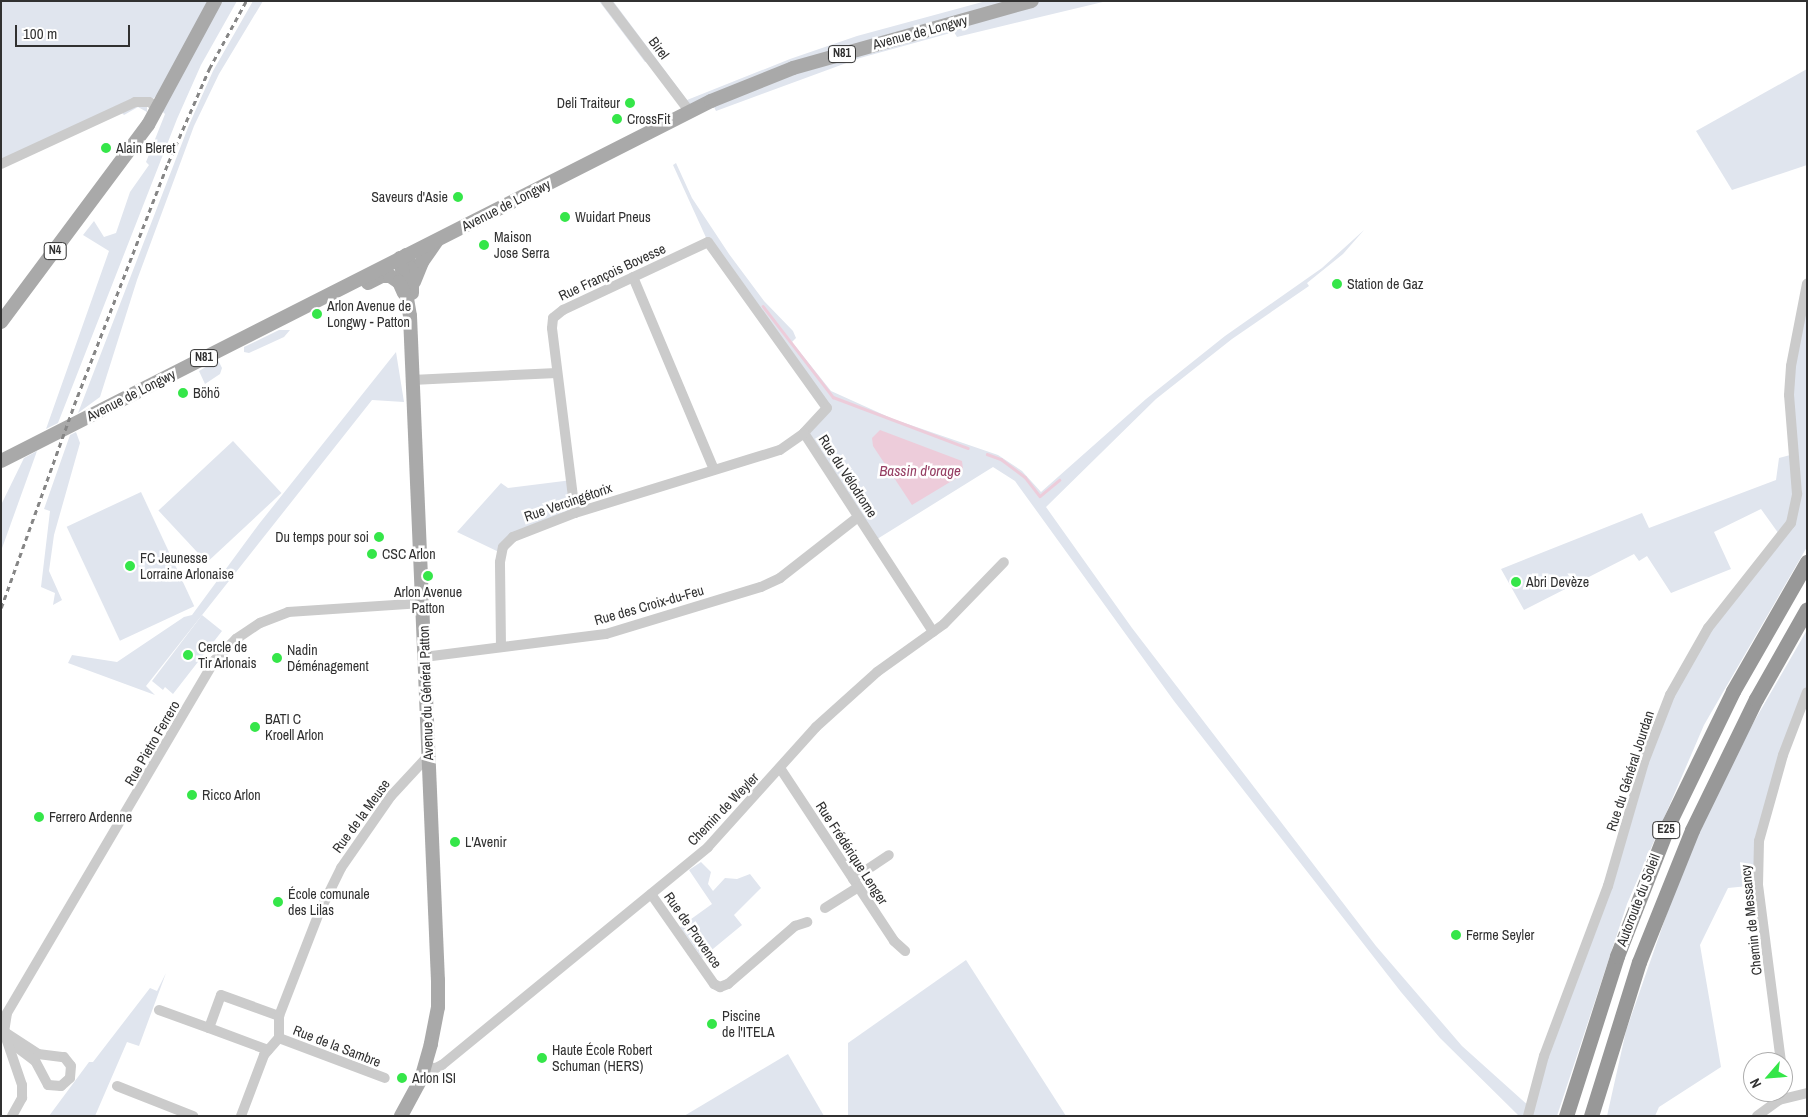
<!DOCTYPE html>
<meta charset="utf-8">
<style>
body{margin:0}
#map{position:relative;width:1808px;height:1117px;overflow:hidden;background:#fff;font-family:"Archivo Narrow",sans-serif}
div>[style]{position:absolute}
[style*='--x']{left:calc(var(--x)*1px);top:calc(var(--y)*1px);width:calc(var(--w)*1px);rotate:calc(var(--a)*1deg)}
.green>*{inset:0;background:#e0e5ee;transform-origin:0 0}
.water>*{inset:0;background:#edccda}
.stream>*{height:2.5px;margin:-1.25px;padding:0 1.25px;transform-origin:1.25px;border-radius:1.25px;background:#edccda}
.minor>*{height:10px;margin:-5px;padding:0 5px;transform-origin:5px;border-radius:5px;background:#cbcbcb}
.major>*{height:14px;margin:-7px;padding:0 7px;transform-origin:7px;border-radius:7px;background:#a9a9a9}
.highway>*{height:15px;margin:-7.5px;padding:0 7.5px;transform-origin:7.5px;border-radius:7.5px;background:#989898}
.rail>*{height:2.5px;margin-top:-1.25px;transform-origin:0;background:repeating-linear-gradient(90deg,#868686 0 5px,transparent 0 9px)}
.dots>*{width:14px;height:14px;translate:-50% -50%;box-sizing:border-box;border:2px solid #fff;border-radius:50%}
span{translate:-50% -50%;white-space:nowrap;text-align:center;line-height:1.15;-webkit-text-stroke:5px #fff;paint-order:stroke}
.shield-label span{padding:1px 4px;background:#fff;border:1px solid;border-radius:4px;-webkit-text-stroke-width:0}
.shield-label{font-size:12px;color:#313131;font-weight:700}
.street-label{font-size:14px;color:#313131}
.poi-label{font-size:14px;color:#313131}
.right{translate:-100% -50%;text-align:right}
.left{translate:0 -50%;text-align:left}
.water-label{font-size:15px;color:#953e63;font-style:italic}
.frame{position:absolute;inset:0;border:2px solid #313131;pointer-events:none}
.north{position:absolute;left:1743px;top:1052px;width:50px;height:50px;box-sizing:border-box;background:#fff;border:1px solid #adadad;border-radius:50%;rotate:243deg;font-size:14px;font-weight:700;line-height:20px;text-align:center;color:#313131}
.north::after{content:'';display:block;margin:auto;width:18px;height:22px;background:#35e649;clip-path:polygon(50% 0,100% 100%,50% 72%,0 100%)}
.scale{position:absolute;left:15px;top:25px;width:115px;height:22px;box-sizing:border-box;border:2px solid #313131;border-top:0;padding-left:6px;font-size:15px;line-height:18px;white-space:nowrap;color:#313131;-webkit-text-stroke:4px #fff;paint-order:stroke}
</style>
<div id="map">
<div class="green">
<i style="clip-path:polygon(1px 1px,237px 1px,201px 65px,177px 119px,58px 423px,46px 429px,109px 251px,83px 235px,94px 221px,104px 237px,116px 233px,130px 192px,149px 165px,146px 162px,165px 114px,159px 108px,158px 94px,147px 105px,147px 112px,138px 107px,124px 115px,122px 113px,24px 158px,1px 164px)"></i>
<i style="clip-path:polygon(253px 1px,263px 1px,219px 74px,194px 126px,137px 280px,100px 397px,78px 413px,189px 125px,213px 71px)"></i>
<i style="clip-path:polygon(599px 1px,613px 1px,687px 100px,790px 59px,857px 36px,986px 1px,1107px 1px,957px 37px,954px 32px,860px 58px,716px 111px,711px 101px,690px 112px,651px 61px,645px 62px)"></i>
<i style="clip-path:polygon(1807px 69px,1807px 165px,1732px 190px,1696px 131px)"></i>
<i style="clip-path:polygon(676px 163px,692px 198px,729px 254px,764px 301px,793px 331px,796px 338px,792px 342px,831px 391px,893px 419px,998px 455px,1022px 471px,1041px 492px,1146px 399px,1225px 336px,1322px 268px,1364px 230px,1343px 254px,1307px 283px,1309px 286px,1232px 339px,1156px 399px,1046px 507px,1132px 628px,1376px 946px,1462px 1046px,1530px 1107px,1644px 762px,1687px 663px,1781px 537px,1761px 509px,1714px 532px,1731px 569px,1671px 593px,1647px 556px,1639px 561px,1634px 554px,1524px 610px,1501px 569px,1642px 513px,1649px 528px,1776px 480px,1779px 458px,1794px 454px,1789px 395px,1807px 284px,1807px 547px,1704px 725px,1627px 904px,1557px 1116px,1519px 1116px,1440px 1038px,1401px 992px,1174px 701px,1015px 481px,993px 467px,874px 541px,804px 433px,826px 408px,708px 242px,673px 165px)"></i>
<i style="clip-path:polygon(279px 330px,290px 330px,284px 337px,249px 353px,244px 352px,244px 347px)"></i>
<i style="clip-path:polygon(396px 352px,404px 402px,372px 400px,146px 686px,155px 695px,68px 663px,72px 655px,117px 662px,184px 617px,192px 615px,259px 524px)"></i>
<i style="clip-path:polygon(218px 360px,222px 368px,220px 374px,205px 384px,199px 371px)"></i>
<i style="clip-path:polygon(76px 432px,80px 443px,54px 535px,49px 571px,62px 600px,53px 605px,55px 593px,41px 587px,50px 511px,44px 509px,70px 435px)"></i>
<i style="left:233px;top:441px;width:71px;height:102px;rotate:47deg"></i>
<i style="clip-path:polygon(37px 451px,1px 551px,1px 505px,24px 458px)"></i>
<i style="clip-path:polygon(572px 480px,575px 513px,526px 529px,501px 553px,457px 532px,501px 483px,508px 488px)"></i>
<i style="left:141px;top:492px;width:126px;height:82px;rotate:65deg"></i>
<i style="clip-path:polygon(202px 615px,222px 631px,173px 694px,165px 687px,163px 690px,152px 681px)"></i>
<i style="clip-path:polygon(1807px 630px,1807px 692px,1762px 826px,1758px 885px,1728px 888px,1700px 945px,1721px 1067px,1659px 1107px,1655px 1116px,1607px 1116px,1626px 1031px,1688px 853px,1748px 732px)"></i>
<i style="clip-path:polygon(701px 862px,711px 872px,708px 884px,713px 891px,725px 878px,737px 879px,750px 874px,761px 888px,734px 915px,742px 925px,702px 958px,680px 927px,712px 904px,689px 870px)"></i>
<i style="clip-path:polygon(966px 960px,1066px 1116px,848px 1116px,848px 1043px)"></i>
<i style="clip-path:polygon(166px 973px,139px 1046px,127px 1042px,95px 1116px,49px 1116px,89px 1062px,93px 1062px,150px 988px,157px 991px)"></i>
<i style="clip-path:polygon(788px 1054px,824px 1116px,684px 1116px)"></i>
</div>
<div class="water">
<i style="clip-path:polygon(880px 430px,962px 461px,963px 469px,960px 476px,912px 505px,873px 446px,872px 438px)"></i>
</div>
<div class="stream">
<i style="--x:763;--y:306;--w:115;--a:52.4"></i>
<i style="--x:833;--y:397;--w:144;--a:20.7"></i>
<i style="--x:987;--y:454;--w:15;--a:20"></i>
<i style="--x:1001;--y:459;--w:30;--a:37"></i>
<i style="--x:1025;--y:477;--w:24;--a:52"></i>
<i style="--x:1040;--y:496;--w:25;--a:-40"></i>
</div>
<div class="minor">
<i style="--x:606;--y:1;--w:139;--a:52.9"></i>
<i style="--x:1;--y:164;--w:148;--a:-24.8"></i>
<i style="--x:135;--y:102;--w:14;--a:0"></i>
<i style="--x:149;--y:102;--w:12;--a:31"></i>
<i style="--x:633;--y:277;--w:209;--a:67.2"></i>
<i style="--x:412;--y:380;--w:145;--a:-2.8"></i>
<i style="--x:575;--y:513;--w:186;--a:-97.1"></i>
<i style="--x:552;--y:328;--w:10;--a:-84"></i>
<i style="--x:553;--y:318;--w:13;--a:-39"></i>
<i style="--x:563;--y:310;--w:160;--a:-25.1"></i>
<i style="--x:708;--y:242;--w:204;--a:54.4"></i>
<i style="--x:827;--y:408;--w:34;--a:133"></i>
<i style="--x:804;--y:433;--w:237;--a:57"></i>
<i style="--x:501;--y:647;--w:85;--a:-90.7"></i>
<i style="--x:500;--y:562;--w:15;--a:-79"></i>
<i style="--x:503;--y:547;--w:14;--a:-45"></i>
<i style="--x:513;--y:537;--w:66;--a:-21.2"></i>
<i style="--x:575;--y:513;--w:214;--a:-17.1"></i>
<i style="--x:780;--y:450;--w:29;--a:-35"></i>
<i style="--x:424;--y:657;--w:183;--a:-7.2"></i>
<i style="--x:606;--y:634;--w:162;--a:-16.9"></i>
<i style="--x:761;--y:587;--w:21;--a:-25"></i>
<i style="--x:780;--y:578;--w:99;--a:-38"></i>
<i style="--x:780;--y:768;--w:207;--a:56.6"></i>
<i style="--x:894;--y:941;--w:15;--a:42"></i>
<i style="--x:853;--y:879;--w:43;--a:-33.7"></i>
<i style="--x:651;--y:894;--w:110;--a:55"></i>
<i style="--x:714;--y:984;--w:7;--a:27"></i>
<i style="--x:720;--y:987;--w:9;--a:-21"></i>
<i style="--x:728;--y:984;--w:89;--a:-40.9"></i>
<i style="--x:795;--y:926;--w:13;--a:-18"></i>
<i style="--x:825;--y:908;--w:39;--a:-32"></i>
<i style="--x:159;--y:1010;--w:53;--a:19.8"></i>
<i style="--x:6;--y:1033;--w:38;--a:33"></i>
<i style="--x:38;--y:1054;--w:26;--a:7"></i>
<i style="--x:64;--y:1057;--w:11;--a:52"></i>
<i style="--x:71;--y:1066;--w:12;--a:95"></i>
<i style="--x:70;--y:1078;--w:12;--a:138"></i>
<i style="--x:61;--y:1086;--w:13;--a:-176"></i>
<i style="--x:48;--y:1085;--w:27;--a:-118"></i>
<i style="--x:35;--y:1061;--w:34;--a:-143"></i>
<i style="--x:279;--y:1038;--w:113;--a:20.7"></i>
<i style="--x:268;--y:1050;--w:63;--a:-159.6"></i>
<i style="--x:209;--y:1028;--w:35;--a:-70"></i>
<i style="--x:221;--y:995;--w:62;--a:19.9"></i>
<i style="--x:1781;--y:1062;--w:178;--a:-97.4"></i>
<i style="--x:1758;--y:885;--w:44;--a:-88.7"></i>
<i style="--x:1759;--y:841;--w:89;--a:-74.4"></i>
<i style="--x:1783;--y:755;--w:67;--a:-69.1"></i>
<i style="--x:423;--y:1067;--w:13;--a:4"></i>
<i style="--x:436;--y:1068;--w:7;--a:-27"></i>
<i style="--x:442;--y:1065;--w:344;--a:-39.3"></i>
<i style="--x:708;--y:847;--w:161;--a:-48"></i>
<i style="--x:816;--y:727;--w:82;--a:-42"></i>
<i style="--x:877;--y:672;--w:82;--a:-35.6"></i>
<i style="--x:944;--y:624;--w:86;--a:-45.9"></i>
<i style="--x:117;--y:1086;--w:82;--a:21.5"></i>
<i style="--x:12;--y:1116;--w:21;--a:-61"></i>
<i style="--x:22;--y:1098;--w:13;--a:-90"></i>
<i style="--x:22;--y:1085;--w:56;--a:-108.8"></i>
<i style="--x:4;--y:1032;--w:19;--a:-81"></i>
<i style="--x:7;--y:1013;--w:410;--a:-59.5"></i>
<i style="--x:215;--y:660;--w:30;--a:-45"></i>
<i style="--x:236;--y:639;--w:29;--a:-34"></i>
<i style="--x:260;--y:623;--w:30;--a:-21"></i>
<i style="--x:288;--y:612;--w:134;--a:-3.8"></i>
<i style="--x:241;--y:1116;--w:65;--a:-69.3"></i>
<i style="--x:264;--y:1055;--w:23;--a:-49"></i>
<i style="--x:279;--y:1038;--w:22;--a:-90"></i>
<i style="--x:279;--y:1016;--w:110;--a:-68.8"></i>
<i style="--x:319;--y:913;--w:50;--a:-63.9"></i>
<i style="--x:341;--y:868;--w:88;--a:-55.2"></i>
<i style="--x:391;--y:796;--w:54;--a:-47.2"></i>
<i style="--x:1528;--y:1116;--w:62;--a:-75.1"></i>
<i style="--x:1544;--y:1056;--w:182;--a:-69.4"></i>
<i style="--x:1608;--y:886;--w:129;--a:-73.8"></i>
<i style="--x:1644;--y:762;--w:72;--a:-68.8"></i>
<i style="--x:1670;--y:695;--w:77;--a:-60.4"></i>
<i style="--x:1708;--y:628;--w:134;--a:-51.7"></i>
<i style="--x:1791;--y:523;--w:30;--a:-78"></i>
<i style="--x:1797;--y:494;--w:99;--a:-94.6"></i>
<i style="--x:1789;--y:395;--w:29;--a:-86"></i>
<i style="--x:1791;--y:366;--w:84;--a:-79"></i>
<i style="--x:1757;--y:1116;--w:27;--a:-36"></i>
<i style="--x:1779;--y:1100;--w:29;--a:-14"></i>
</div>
<div class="major">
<i style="--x:406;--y:255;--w:14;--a:65"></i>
<i style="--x:412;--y:268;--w:25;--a:90"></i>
<i style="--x:400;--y:258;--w:59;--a:80.2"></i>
<i style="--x:410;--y:316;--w:665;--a:87.59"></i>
<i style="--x:438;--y:980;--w:27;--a:90"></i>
<i style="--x:438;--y:1007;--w:38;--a:101"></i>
<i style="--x:431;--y:1044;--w:36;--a:106"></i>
<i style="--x:421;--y:1079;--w:42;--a:118.4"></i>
<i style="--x:414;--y:282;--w:22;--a:-68"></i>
<i style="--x:422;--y:262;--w:24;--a:-55"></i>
<i style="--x:368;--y:283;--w:16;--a:-27"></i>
<i style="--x:382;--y:276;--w:8;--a:0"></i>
<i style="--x:390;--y:276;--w:11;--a:34"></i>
<i style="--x:399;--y:282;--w:12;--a:66"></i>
<i style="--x:1;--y:322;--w:246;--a:-53.3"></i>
<i style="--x:148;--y:125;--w:141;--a:-61.6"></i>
<i style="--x:1;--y:461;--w:796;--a:-26.89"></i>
<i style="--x:711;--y:101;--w:88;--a:-21.9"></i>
<i style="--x:793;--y:68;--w:248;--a:-15.7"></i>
</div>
<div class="highway">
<i style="--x:1566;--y:1116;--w:168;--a:-72.3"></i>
<i style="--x:1617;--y:956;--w:143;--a:-68.6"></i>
<i style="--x:1669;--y:823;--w:147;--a:-64.1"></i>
<i style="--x:1733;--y:691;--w:149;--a:-60.2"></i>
<i style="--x:1591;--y:1116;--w:161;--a:-72.7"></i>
<i style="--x:1639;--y:962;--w:142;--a:-68.1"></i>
<i style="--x:1692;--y:830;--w:146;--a:-64"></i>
<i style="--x:1756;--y:699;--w:103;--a:-60.5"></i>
</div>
<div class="rail">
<i style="--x:1;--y:608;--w:216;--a:-70.2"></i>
<i style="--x:74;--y:405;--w:260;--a:-68.8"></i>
<i style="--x:168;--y:163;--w:103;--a:-66.4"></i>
<i style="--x:209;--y:69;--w:77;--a:-61.4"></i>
</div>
<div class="dots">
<i style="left:630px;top:103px;background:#35e649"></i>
<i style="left:617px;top:119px;background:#35e649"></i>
<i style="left:106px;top:148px;background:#35e649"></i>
<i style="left:458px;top:197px;background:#35e649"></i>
<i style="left:565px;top:217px;background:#35e649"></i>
<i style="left:484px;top:245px;background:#35e649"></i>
<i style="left:1337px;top:284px;background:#35e649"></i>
<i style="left:317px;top:314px;background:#35e649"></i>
<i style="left:183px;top:393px;background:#35e649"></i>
<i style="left:379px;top:537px;background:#35e649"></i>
<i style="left:372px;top:554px;background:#35e649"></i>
<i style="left:130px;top:566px;background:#35e649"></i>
<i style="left:428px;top:576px;background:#35e649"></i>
<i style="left:1516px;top:582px;background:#35e649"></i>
<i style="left:188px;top:655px;background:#35e649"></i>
<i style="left:277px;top:658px;background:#35e649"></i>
<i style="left:255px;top:727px;background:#35e649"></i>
<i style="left:192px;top:795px;background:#35e649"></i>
<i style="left:39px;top:817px;background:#35e649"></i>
<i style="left:455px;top:842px;background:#35e649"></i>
<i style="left:278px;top:902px;background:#35e649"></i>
<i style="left:1456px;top:935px;background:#35e649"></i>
<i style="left:712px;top:1024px;background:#35e649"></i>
<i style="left:542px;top:1058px;background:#35e649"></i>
<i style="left:402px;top:1078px;background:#35e649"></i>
</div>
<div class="shield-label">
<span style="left:842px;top:54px">N81</span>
<span style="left:55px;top:251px">N4</span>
<span style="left:204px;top:358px">N81</span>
<span style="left:1666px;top:830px">E25</span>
</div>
<div class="street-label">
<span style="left:920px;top:32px;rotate:-15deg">Avenue de Longwy</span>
<span style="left:659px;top:48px;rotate:53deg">Birel</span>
<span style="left:506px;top:205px;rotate:-27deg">Avenue de Longwy</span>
<span style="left:612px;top:272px;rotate:-25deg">Rue François Bovesse</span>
<span style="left:131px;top:395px;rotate:-27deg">Avenue de Longwy</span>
<span style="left:848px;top:476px;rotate:57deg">Rue du Vélodrome</span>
<span style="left:568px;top:502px;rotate:-19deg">Rue Vercingétorix</span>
<span style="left:649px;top:605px;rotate:-16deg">Rue des Croix-du-Feu</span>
<span style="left:426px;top:693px;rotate:-92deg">Avenue du Général Patton</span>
<span style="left:152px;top:743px;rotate:-60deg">Rue Pietro Ferrero</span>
<span style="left:1630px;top:771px;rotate:-72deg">Rue du Général Jourdan</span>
<span style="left:723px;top:809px;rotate:-46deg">Chemin de Weyler</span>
<span style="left:361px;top:816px;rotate:-54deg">Rue de la Meuse</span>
<span style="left:852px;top:853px;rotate:57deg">Rue Frédérique Lenger</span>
<span style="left:1638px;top:900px;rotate:-69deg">Autoroute du Soleil</span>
<span style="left:1751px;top:920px;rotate:-96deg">Chemin de Messancy</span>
<span style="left:693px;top:930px;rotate:55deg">Rue de Provence</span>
<span style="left:337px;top:1046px;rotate:21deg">Rue de la Sambre</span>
</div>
<div class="poi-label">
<span class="right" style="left:620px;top:103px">Deli Traiteur</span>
<span class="left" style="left:627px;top:119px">CrossFit</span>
<span class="left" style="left:116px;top:148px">Alain Bleret</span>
<span class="right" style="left:448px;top:197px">Saveurs d'Asie</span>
<span class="left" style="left:575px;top:217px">Wuidart Pneus</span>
<span class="left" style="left:494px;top:245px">Maison<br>Jose Serra</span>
<span class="left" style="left:1347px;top:284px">Station de Gaz</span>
<span class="left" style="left:327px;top:314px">Arlon Avenue de<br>Longwy - Patton</span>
<span class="left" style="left:193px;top:393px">Böhö</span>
<span class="right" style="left:369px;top:537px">Du temps pour soi</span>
<span class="left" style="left:382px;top:554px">CSC Arlon</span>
<span class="left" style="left:140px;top:566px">FC Jeunesse<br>Lorraine Arlonaise</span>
<span class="left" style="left:1526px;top:582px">Abri Devèze</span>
<span style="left:428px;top:600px">Arlon Avenue<br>Patton</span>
<span class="left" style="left:198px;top:655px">Cercle de<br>Tir Arlonais</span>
<span class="left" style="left:287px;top:658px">Nadin<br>Déménagement</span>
<span class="left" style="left:265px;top:727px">BATI C<br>Kroell Arlon</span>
<span class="left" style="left:202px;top:795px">Ricco Arlon</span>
<span class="left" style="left:49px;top:817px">Ferrero Ardenne</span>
<span class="left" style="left:465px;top:842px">L'Avenir</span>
<span class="left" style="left:288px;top:902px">École comunale<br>des Lilas</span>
<span class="left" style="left:1466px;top:935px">Ferme Seyler</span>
<span class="left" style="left:722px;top:1024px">Piscine<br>de l'ITELA</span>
<span class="left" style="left:552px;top:1058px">Haute École Robert<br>Schuman (HERS)</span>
<span class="left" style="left:412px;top:1078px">Arlon ISI</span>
</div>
<div class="water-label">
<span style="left:920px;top:471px">Bassin d'orage</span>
</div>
<div class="frame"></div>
<div class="north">N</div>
<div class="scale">100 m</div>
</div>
